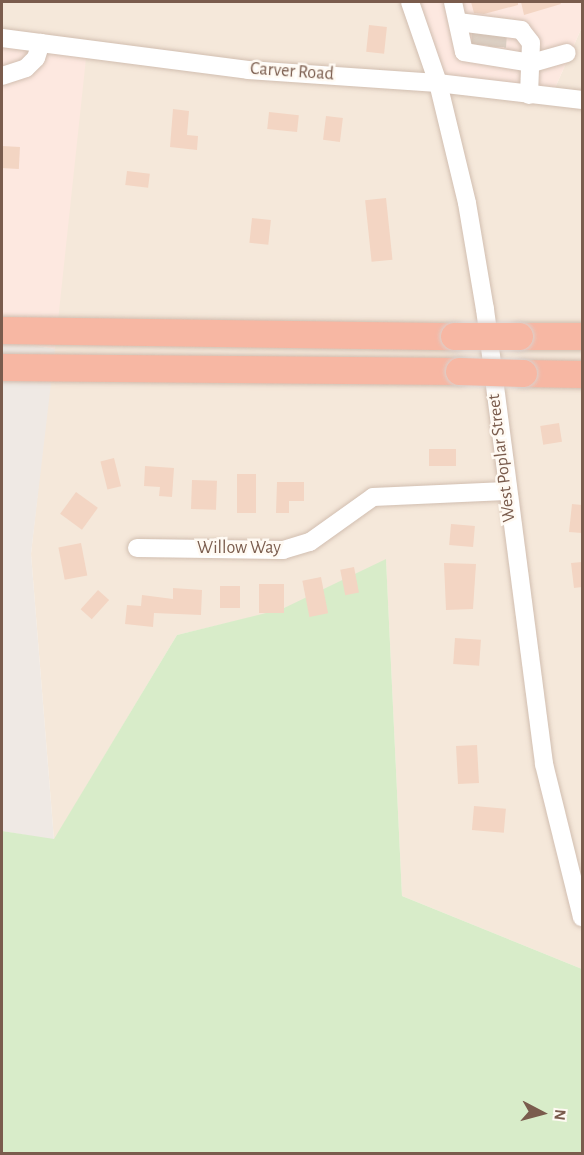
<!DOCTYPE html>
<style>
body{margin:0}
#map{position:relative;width:584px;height:1155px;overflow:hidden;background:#fdf6ec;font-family:"Alegreya Sans",sans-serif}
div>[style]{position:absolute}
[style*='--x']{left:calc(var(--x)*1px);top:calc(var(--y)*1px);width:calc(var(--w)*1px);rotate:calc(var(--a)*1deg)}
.residential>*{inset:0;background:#f5e8da}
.commercial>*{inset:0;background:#fde8e0}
.industrial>*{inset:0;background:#efe9e4}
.green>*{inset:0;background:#d8ecc9}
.building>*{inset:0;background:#f3d5c3;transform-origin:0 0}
.minor-tunnel>*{height:18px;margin-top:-9px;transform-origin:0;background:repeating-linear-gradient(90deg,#dcd0c4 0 18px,transparent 0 27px)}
.roads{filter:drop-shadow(0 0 2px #d1beb0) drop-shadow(0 0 2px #d1beb0)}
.minor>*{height:18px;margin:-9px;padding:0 9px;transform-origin:9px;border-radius:9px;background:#fff}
.highway>*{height:27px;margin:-13.5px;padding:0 13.5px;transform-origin:13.5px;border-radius:13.5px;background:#f7b7a3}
.bridges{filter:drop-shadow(0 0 2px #dad1cd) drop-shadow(0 0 2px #dad1cd)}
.highway-bridge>*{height:27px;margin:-13.5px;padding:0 13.5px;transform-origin:13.5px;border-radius:13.5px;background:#f7b7a3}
span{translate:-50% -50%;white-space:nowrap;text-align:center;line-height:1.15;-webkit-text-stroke:5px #fffaf3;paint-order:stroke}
.street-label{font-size:18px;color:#7a5c4d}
.frame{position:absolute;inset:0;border:3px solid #7a5c4d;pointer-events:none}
.north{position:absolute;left:512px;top:1083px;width:60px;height:60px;-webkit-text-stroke:4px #fffaf3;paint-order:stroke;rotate:96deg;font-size:16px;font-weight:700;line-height:24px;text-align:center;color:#7a5c4d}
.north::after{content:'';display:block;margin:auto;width:21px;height:27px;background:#7a5c4d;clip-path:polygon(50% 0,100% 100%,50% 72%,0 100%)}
</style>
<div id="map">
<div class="residential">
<i style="clip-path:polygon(2px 2px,412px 2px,551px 97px,582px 27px,582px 969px,402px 896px,386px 560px,282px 610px,177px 635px,54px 840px,31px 554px,86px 49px,2px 38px)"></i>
</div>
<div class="commercial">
<i style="clip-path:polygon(412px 2px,582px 2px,582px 27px,551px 97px,442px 78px)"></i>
<i style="clip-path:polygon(2px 38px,87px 49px,55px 349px,2px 340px)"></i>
</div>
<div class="industrial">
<i style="clip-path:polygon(2px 340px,55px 349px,31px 554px,54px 840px,2px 831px)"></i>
</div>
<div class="green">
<i style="clip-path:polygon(386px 559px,402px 896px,582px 969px,582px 1153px,2px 1153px,2px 831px,54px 839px,177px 635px,282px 609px)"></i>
</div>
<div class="building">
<i style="clip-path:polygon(471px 2px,518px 2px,518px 5px,484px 14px,474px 13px)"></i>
<i style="clip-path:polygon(521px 2px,560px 2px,561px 4px,524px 15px)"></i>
<i style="left:369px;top:25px;width:18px;height:27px;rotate:6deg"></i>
<i style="clip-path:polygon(173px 109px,189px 111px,187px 135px,198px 136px,197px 150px,170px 147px)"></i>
<i style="left:269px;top:112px;width:30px;height:17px;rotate:6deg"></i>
<i style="left:326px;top:116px;width:17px;height:24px;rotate:7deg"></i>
<i style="left:2px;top:146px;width:18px;height:22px;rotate:3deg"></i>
<i style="left:127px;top:171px;width:23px;height:14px;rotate:7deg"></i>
<i style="left:386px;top:198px;width:62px;height:21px;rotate:84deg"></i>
<i style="left:252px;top:218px;width:19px;height:25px;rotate:6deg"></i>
<i style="left:559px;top:423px;width:19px;height:19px;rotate:81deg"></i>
<i style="left:429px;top:449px;width:27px;height:17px"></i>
<i style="left:114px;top:458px;width:29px;height:14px;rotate:76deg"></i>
<i style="clip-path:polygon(145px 466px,174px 468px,172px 497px,159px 496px,160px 487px,144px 486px)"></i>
<i style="left:237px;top:474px;width:19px;height:39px"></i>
<i style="left:192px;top:480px;width:25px;height:29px;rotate:2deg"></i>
<i style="clip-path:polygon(277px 482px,304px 482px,304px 501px,289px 501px,289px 513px,276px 513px)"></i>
<i style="left:76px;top:492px;width:27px;height:27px;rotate:36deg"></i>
<i style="clip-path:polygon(572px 504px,582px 505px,582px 533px,569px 532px)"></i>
<i style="left:451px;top:524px;width:24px;height:21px;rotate:5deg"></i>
<i style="left:81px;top:543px;width:33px;height:23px;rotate:79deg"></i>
<i style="clip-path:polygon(582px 562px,582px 587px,574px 588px,571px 563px)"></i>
<i style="clip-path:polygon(444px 563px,476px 564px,473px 609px,446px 610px)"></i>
<i style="left:354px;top:567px;width:26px;height:14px;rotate:79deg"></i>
<i style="left:321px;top:577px;width:37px;height:19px;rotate:79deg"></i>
<i style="left:259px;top:584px;width:25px;height:29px"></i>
<i style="left:220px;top:586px;width:20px;height:22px"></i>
<i style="clip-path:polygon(173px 588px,202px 590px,201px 615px,154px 613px,153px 627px,125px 624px,127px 605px,141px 606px,142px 595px,173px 599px)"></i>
<i style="left:98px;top:590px;width:15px;height:26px;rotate:42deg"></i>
<i style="left:455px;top:638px;width:26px;height:26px;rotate:4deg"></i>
<i style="left:477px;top:745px;width:38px;height:21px;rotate:87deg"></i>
<i style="left:474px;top:806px;width:32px;height:24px;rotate:5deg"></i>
</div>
<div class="minor-tunnel">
<i style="--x:480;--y:45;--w:12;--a:-85"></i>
<i style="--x:497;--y:47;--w:13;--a:-86"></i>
</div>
<div class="roads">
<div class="minor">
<i style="--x:410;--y:2;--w:86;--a:70.9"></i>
<i style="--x:438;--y:83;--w:123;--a:76.4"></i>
<i style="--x:467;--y:203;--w:108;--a:80.4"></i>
<i style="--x:485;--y:309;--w:459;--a:82.6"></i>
<i style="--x:544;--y:764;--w:158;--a:76.1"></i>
<i style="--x:453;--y:2;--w:51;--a:77.6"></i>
<i style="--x:464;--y:52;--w:69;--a:9.2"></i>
<i style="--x:532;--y:63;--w:36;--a:-16"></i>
<i style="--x:458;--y:22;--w:64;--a:7.2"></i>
<i style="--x:521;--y:30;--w:16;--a:52"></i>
<i style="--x:531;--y:43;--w:52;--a:92.2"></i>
<i style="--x:2;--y:38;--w:248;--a:7.4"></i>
<i style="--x:248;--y:70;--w:190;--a:3.9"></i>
<i style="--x:438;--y:83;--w:145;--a:6.7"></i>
<i style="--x:2;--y:76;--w:25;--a:-18"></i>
<i style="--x:26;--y:68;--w:14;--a:-45"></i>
<i style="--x:36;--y:58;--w:16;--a:-72"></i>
<i style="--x:137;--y:548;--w:146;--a:0.8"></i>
<i style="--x:283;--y:550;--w:28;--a:-17"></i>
<i style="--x:310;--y:542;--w:77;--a:-35.5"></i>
<i style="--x:373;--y:497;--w:133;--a:-2.6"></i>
</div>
<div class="highway">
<i style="--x:2;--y:330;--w:452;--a:0.8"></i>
<i style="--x:519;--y:336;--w:63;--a:0"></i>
<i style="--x:2;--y:367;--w:457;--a:0.5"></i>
<i style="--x:523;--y:373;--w:59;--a:1"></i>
</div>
</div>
<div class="bridges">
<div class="highway-bridge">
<i style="--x:454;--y:336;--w:65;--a:0"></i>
<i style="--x:459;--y:371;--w:64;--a:1.8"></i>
</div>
</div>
<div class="street-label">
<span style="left:292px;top:72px;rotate:4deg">Carver Road</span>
<span style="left:502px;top:458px;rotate:-97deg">West Poplar Street</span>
<span style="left:239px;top:548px">Willow Way</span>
</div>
<div class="frame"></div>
<div class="north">N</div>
</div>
